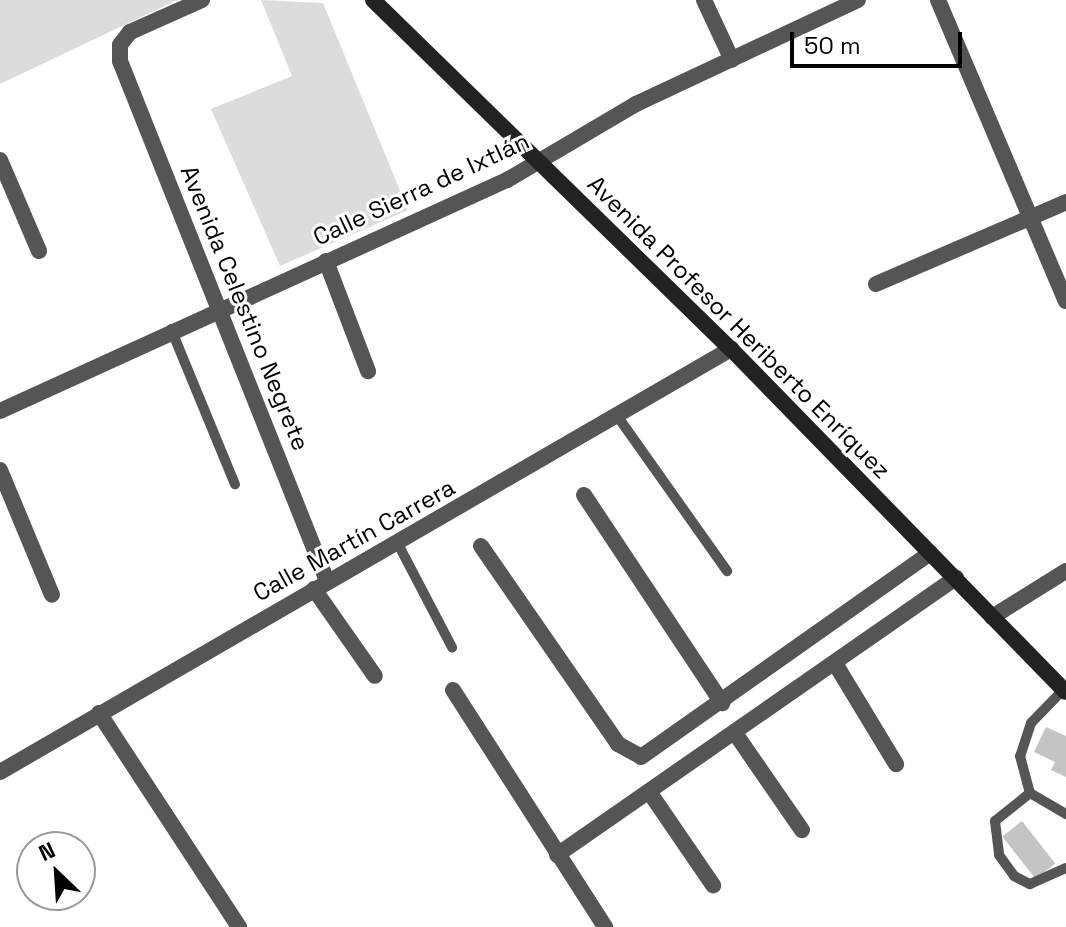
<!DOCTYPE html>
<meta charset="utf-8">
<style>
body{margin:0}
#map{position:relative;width:1066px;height:927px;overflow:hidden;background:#fff;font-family:"Space Grotesk",sans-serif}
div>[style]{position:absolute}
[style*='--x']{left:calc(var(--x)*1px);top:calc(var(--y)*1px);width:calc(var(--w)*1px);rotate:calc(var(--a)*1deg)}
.green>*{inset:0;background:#dcdcdc}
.building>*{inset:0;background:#c4c4c4;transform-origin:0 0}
.lane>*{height:10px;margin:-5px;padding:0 5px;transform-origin:5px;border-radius:5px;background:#555}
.street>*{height:16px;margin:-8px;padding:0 8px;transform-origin:8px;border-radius:8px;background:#555}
.secondary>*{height:16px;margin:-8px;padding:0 8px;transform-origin:8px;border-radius:8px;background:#222}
span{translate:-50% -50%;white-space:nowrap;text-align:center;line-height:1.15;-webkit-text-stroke:6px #fff;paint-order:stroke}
.street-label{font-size:24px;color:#000}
.north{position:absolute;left:16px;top:831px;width:80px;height:80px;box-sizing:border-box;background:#fff;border:2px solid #999;border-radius:50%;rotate:335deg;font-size:22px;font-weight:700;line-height:32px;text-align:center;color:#000}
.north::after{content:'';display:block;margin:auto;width:28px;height:36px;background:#000;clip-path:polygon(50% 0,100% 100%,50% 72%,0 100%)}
.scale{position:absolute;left:790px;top:32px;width:172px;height:36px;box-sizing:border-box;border:4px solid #000;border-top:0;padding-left:10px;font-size:24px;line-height:28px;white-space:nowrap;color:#000;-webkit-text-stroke:6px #fff;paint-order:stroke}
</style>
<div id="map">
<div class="green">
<i style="clip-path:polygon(0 0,177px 0,0 84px)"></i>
<i style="clip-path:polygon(261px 0,323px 3px,408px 210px,280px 266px,211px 109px,292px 76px)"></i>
</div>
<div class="building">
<i style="clip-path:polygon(1046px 727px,1066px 736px,1066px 777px,1051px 770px,1055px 762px,1034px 752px)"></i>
<i style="left:1022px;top:821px;width:54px;height:25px;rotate:52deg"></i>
</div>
<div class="lane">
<i style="--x:171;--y:329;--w:168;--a:67.6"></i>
<i style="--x:618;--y:417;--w:189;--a:54.7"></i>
<i style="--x:397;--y:542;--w:119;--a:62.4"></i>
<i style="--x:1064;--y:689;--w:47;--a:134.1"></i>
<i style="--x:1031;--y:723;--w:35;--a:108"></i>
<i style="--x:1020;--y:756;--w:38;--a:75"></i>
<i style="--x:1030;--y:793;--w:42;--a:30.3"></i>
<i style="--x:1030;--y:793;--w:45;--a:141.3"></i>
<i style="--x:995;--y:821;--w:34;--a:83"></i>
<i style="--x:999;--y:855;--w:26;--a:54"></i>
<i style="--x:1014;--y:876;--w:18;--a:27"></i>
<i style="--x:1030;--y:884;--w:39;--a:-24"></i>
</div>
<div class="street">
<i style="--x:202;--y:0;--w:79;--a:156"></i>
<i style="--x:130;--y:32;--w:16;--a:128"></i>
<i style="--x:120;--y:45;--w:16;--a:90"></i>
<i style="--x:120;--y:61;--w:560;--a:68.29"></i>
<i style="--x:704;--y:0;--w:66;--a:65"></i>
<i style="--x:938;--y:0;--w:327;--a:67"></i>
<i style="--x:0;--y:160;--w:99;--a:66.8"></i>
<i style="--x:326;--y:261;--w:118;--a:69.1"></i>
<i style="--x:876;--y:284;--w:207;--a:-23.3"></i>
<i style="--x:0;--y:411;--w:557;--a:-24.5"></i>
<i style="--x:507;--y:180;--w:150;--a:-30.5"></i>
<i style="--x:636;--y:104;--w:245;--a:-25.1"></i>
<i style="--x:0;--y:470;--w:135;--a:67.4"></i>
<i style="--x:584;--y:495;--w:250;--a:56.4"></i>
<i style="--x:481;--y:546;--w:241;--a:55.3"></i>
<i style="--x:618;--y:744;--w:26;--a:29"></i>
<i style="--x:641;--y:757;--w:354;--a:-35.2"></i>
<i style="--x:314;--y:589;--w:106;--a:55"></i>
<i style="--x:992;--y:617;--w:87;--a:-31.9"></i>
<i style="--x:836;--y:665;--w:116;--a:58.8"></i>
<i style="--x:453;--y:690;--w:282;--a:57.3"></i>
<i style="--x:99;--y:713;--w:256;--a:56.8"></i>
<i style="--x:735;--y:733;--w:118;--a:55.4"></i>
<i style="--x:0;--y:772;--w:845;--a:-30.06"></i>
<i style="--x:650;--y:793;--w:112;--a:55.6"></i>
<i style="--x:557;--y:855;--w:486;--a:-34.8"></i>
</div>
<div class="secondary">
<i style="--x:373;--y:0;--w:500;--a:44.3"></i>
<i style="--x:731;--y:349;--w:479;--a:45.7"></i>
</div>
<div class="street-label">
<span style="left:421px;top:189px;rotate:-25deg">Calle Sierra de Ixtlán</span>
<span style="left:245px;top:308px;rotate:68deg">Avenida Celestino Negrete</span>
<span style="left:739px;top:327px;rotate:45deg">Avenida Profesor Heriberto Enríquez</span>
<span style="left:354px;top:540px;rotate:-29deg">Calle Martín Carrera</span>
</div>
<div class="north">N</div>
<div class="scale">50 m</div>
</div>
